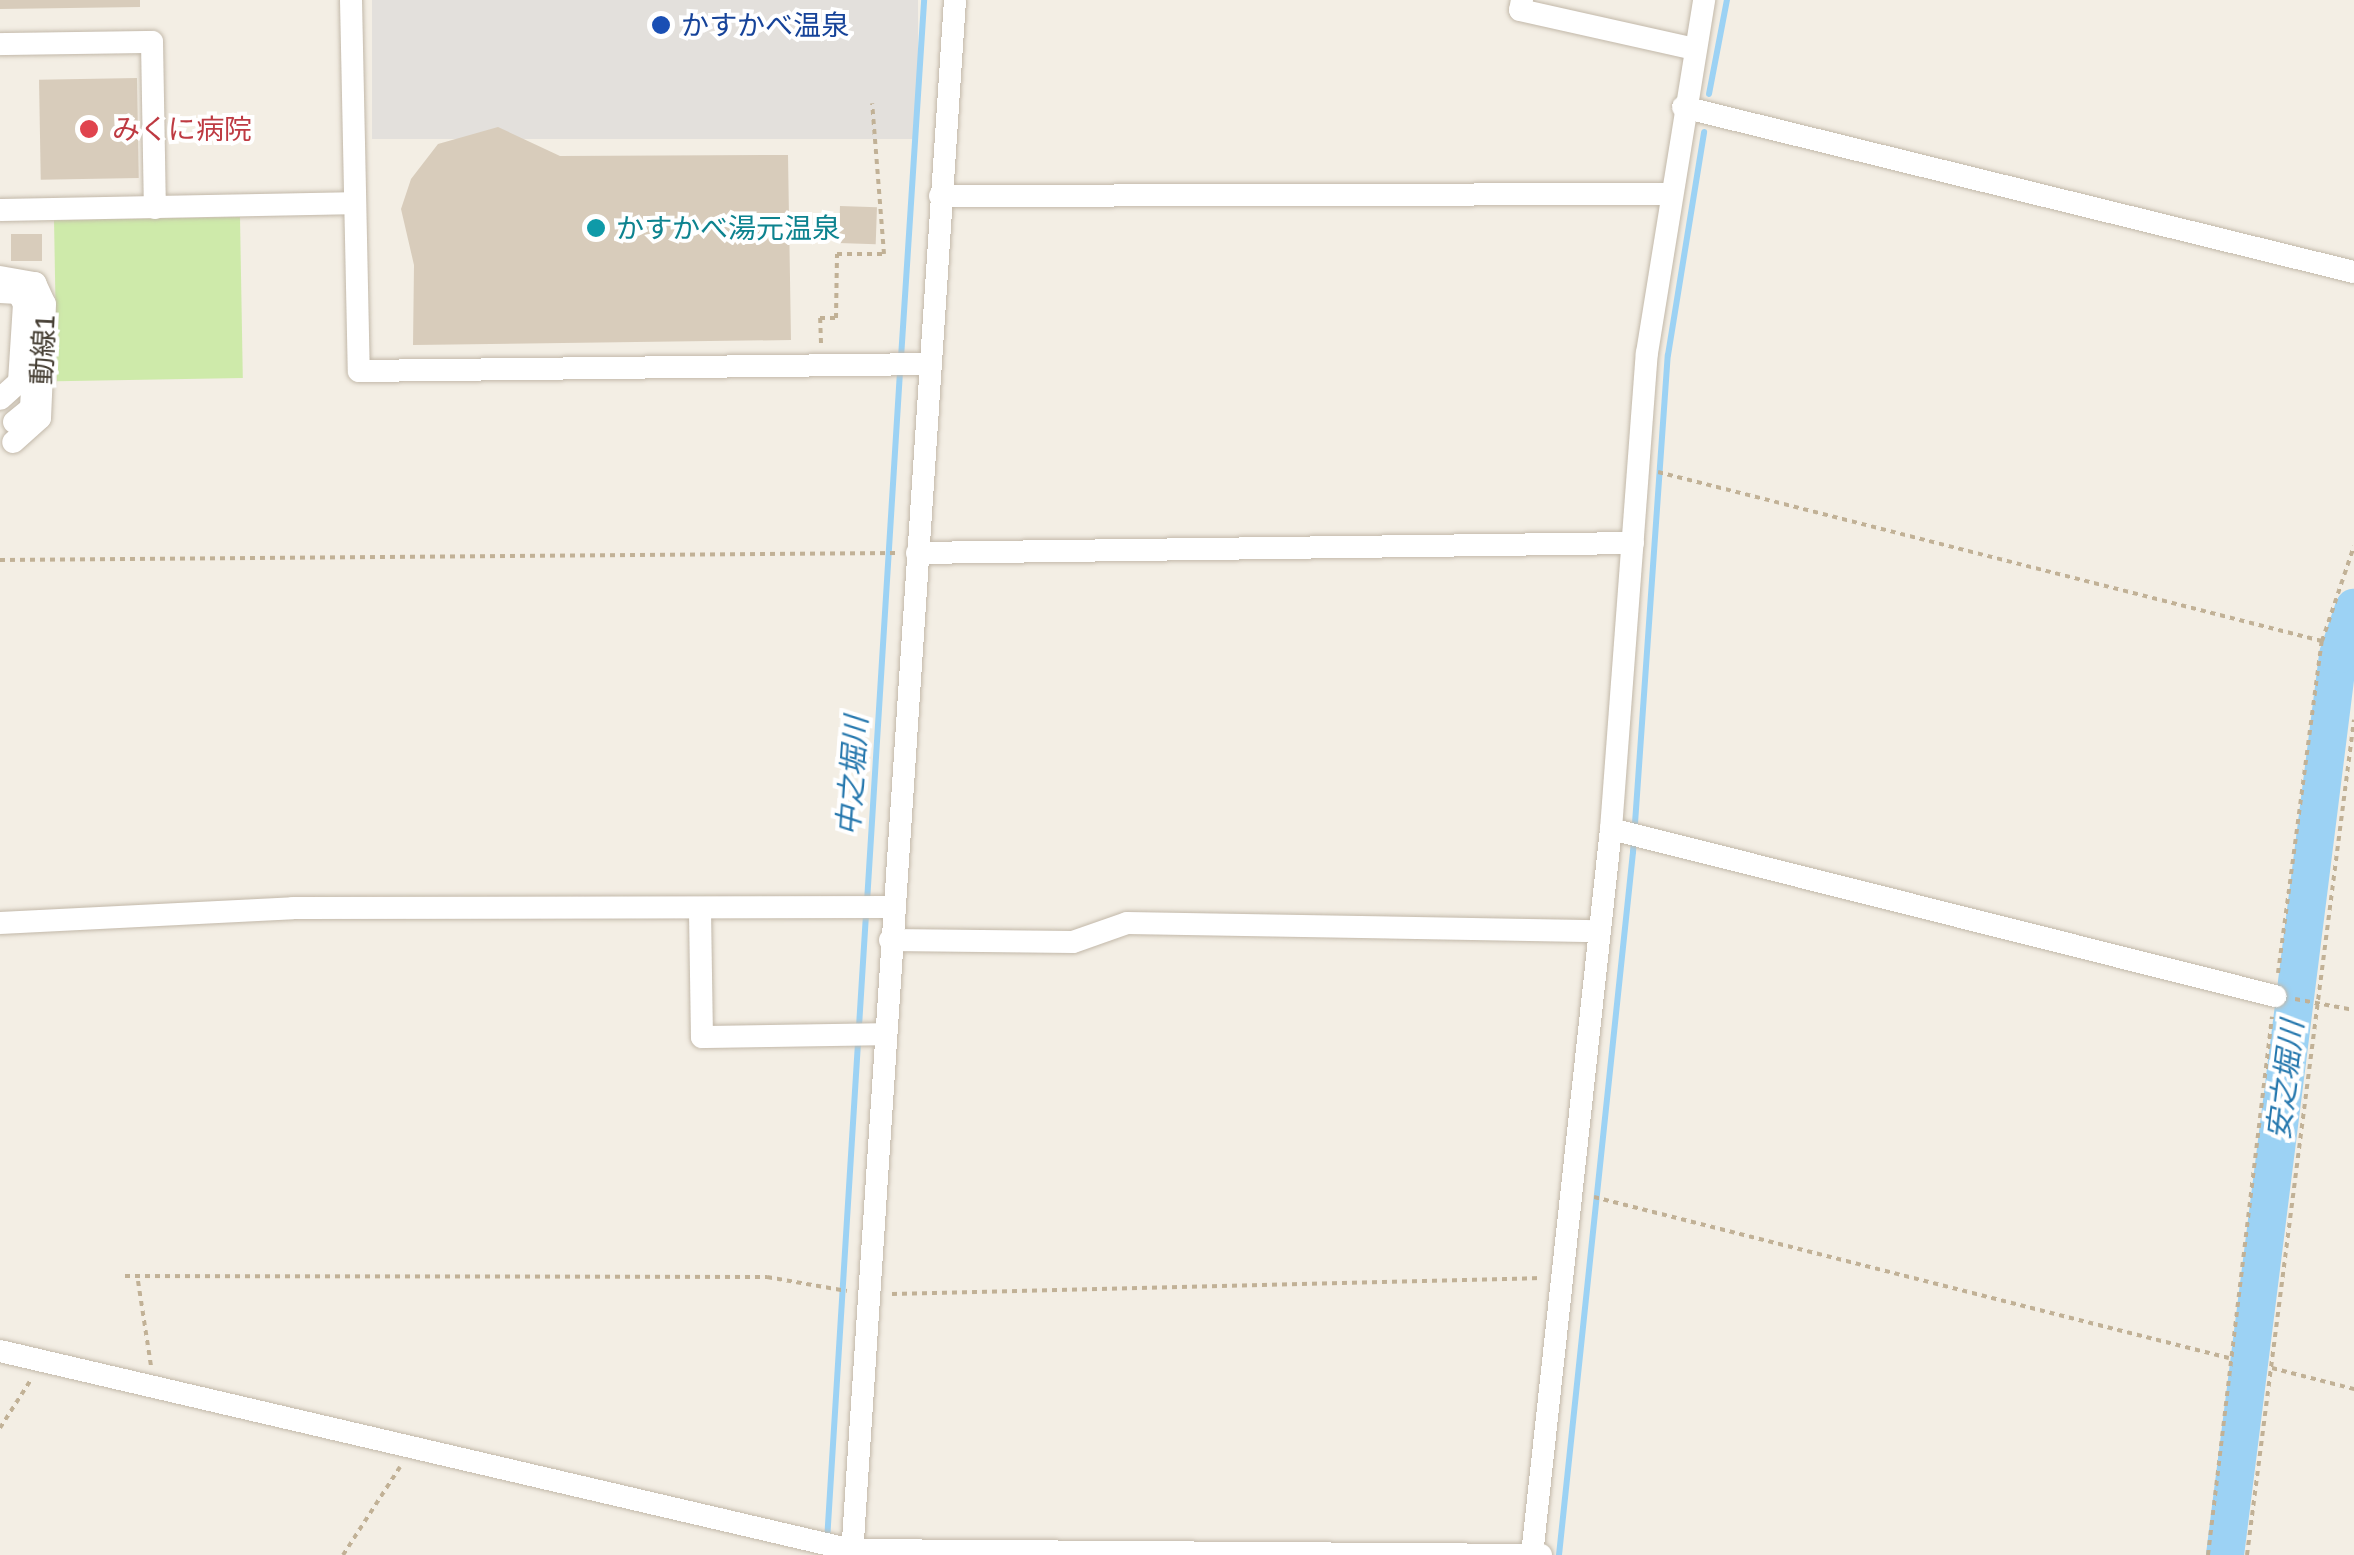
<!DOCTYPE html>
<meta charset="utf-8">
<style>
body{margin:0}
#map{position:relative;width:2354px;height:1555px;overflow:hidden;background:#f3eee4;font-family:"Golos Text","Noto Sans JP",sans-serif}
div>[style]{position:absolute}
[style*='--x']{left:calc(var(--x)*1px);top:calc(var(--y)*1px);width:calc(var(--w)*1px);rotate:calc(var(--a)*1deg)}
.green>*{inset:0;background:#ceeaaa;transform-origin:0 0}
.parking>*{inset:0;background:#e3e0dc;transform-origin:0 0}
.stream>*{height:6px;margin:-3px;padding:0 3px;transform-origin:3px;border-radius:3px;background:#9cd2f4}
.river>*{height:38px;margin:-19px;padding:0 19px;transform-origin:19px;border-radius:19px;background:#9cd2f4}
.building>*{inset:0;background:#d8ccbb;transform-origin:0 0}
.path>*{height:4px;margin-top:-2px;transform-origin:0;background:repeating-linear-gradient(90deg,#c1b196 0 5px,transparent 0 10px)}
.roads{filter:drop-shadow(0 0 2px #c2b8a9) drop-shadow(0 0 2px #c2b8a9)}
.minor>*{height:22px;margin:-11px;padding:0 11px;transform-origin:11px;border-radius:11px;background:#fff}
.dots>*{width:28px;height:28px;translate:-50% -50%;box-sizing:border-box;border:5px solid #fff;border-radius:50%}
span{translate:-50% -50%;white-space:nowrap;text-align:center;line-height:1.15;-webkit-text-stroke:8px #fff;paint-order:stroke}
.transit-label{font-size:28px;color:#164399}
.left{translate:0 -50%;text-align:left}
.health-label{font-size:28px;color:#be3a42}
.culture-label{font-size:28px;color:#0d838f}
.street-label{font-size:28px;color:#453e33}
.water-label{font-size:30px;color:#2678ae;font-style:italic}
</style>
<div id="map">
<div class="green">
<i style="left:240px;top:217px;width:161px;height:186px;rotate:89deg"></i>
</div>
<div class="parking">
<i style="left:372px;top:0;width:546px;height:139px"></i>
</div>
<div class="stream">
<i style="--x:1709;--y:94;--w:96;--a:-79.2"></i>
<i style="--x:901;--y:358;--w:359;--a:-86.3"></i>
<i style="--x:867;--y:902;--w:532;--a:-86.44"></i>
<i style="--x:827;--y:1541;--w:628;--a:-86.44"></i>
<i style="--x:1559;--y:1555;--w:707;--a:-83.99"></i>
<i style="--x:1633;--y:852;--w:498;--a:-86"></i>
<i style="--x:1668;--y:355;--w:226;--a:-80.8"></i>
</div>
<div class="river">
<i style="--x:2225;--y:1555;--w:907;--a:-82.84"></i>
<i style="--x:2338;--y:655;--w:50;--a:-71.2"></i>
</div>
<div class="building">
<i style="clip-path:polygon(0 0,140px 0,140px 7px,0 9px)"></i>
<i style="left:137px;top:78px;width:100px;height:98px;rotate:89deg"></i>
<i style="clip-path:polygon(498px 127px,560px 156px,788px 155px,791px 340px,413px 345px,414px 265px,401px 209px,411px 179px,438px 144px)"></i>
<i style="left:840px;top:206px;width:37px;height:37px;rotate:2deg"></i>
<i style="left:11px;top:234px;width:31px;height:27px"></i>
</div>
<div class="path">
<i style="--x:821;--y:343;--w:25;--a:-92"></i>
<i style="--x:820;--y:318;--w:16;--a:0"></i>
<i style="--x:836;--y:318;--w:64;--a:-89.1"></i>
<i style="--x:837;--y:254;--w:47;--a:0"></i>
<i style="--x:884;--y:254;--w:151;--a:-94.5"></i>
<i style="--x:1658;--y:472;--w:685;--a:14.28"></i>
<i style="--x:0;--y:560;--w:897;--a:-0.45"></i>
<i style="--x:2278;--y:973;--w:335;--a:-82.5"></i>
<i style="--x:2322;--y:641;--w:100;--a:-71.4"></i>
<i style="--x:2295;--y:999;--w:60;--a:10.6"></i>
<i style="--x:1594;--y:1197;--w:655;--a:14.23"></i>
<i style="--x:125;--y:1276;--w:642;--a:0.09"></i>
<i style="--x:767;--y:1277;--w:81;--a:9.9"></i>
<i style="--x:138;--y:1281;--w:86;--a:81.3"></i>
<i style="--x:892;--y:1294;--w:650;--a:-1.41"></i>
<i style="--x:2272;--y:1368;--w:85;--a:14.4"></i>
<i style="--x:0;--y:1428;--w:56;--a:-57.4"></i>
<i style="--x:343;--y:1555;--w:105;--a:-57.1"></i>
<i style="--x:2208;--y:1555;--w:542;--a:-83.22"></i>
<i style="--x:2247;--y:1555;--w:842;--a:-82.7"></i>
</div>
<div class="roads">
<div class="minor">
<i style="--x:351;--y:0;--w:371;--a:88.8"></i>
<i style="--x:359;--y:371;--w:570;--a:-0.7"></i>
<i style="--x:1522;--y:0;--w:10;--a:101"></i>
<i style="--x:1520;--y:10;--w:179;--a:12.6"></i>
<i style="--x:0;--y:44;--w:152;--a:-0.8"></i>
<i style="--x:152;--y:42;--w:166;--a:89"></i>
<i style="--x:1683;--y:107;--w:691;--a:13.82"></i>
<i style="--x:940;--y:196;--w:727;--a:-0.16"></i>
<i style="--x:0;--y:210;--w:351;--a:-1.1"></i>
<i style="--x:0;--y:277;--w:36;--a:10"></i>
<i style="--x:35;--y:283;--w:23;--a:65"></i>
<i style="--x:45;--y:304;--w:114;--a:92.5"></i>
<i style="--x:40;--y:418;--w:36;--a:138"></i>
<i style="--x:0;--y:292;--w:18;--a:3"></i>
<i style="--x:18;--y:293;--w:13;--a:61"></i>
<i style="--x:24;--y:304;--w:78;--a:93.7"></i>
<i style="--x:19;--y:382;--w:25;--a:138"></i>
<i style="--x:14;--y:422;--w:22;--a:-39"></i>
<i style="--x:31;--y:408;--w:19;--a:-87"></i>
<i style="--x:917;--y:553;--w:716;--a:-0.8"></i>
<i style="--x:1611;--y:829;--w:685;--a:14.12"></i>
<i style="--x:700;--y:911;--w:126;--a:89.1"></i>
<i style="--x:702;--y:1037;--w:182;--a:-0.9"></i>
<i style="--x:0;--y:923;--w:293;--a:-2.9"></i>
<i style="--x:293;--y:908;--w:600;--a:-0.1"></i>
<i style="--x:890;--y:940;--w:183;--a:0.6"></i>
<i style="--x:1073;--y:942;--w:57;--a:-19.4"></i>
<i style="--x:1127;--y:923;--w:472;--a:1"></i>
<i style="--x:0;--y:1351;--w:875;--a:13.15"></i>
<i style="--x:852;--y:1550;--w:689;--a:0.42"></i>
<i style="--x:852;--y:1555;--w:1558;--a:-86.21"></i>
<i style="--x:1532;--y:1555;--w:730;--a:-83.79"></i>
<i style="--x:1611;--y:829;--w:477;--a:-85.7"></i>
<i style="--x:1647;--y:353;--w:358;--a:-80.8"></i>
</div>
</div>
<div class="dots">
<i style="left:661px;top:25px;background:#1a4fb4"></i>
<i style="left:89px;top:129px;background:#e0444e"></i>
<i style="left:596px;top:228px;background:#0f9aa8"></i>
</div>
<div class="transit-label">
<span class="left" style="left:681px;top:25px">かすかべ温泉</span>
</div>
<div class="health-label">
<span class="left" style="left:112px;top:129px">みくに病院</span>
</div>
<div class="culture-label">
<span class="left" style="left:616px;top:228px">かすかべ湯元温泉</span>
</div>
<div class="street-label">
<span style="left:43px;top:350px;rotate:-87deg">動線1</span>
</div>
<div class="water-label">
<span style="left:852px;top:776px;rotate:-86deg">中之堀川</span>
<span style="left:2285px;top:1080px;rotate:-83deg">安之堀川</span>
</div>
</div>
